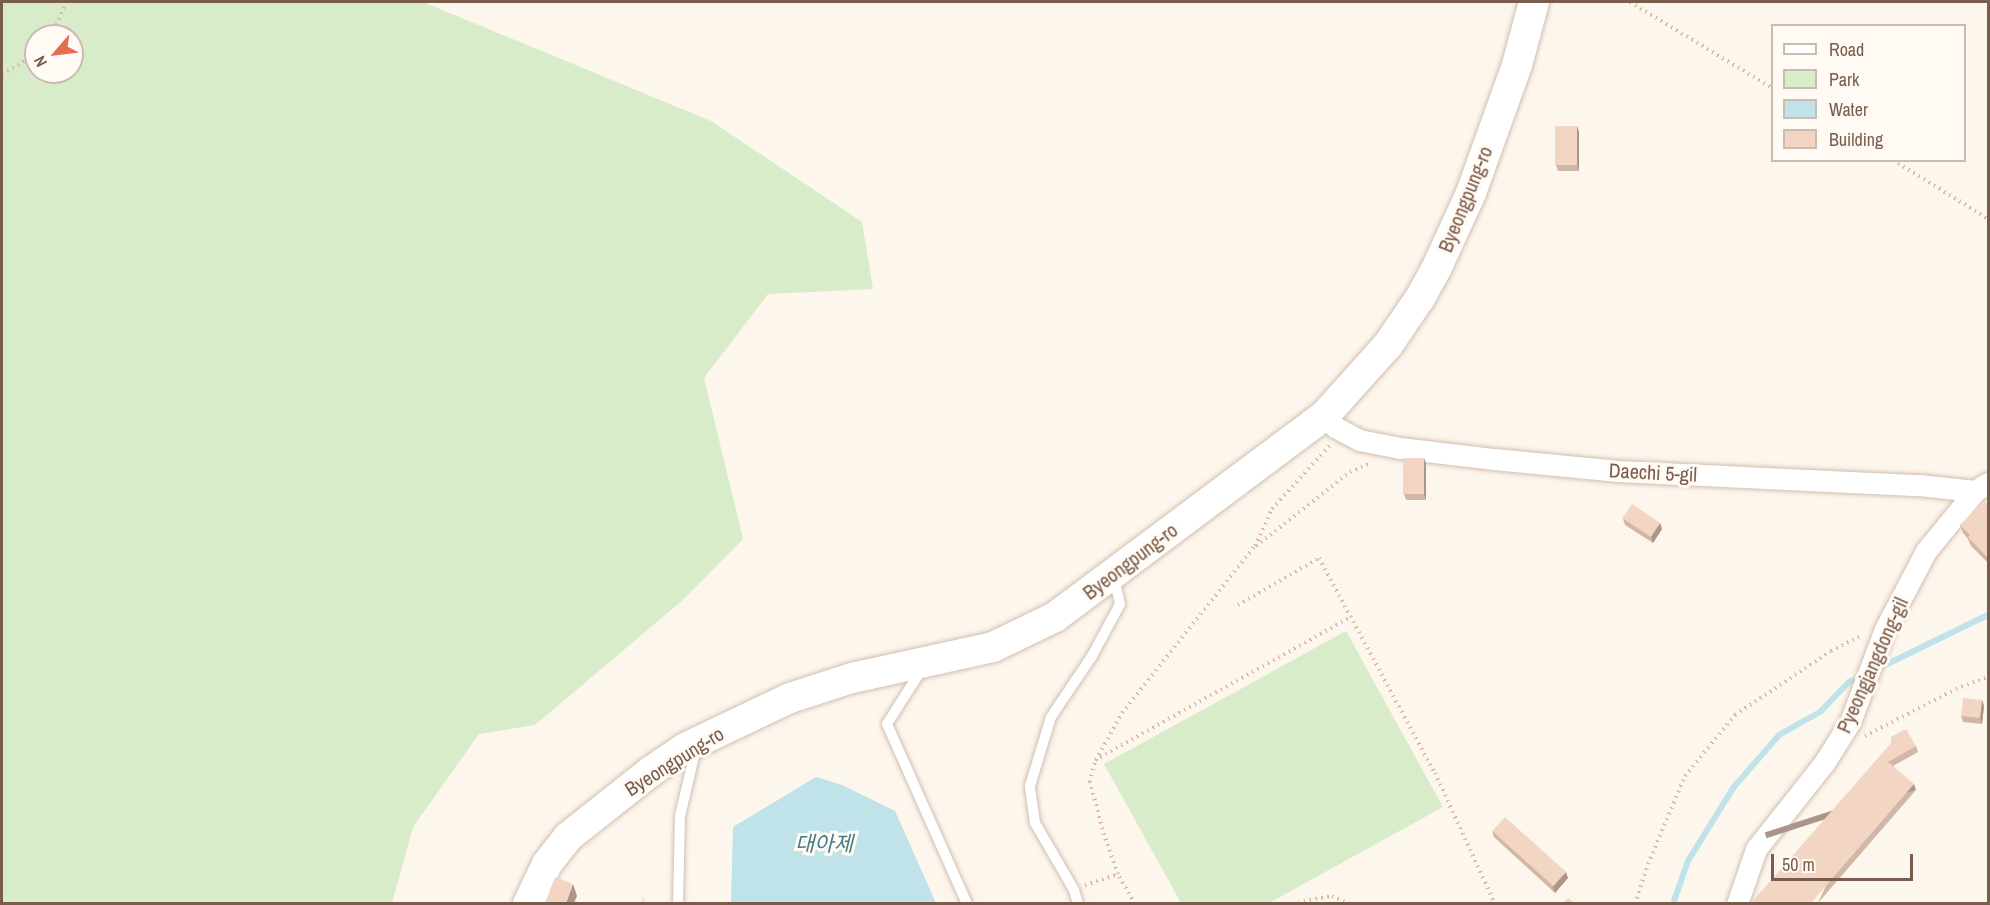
<!DOCTYPE html>
<meta charset="utf-8">
<style>
body{margin:0}
#map{position:relative;width:1990px;height:905px;overflow:hidden;background:#fdf6ec;font-family:"Archivo Narrow","Noto Sans KR",sans-serif}
div>[style]{position:absolute}
[style*='--x']{left:calc(var(--x)*1px);top:calc(var(--y)*1px);width:calc(var(--w)*1px);rotate:calc(var(--a)*1deg)}
.green>*{inset:0;background:#d8ecc9}
.water>*{inset:0;background:#bfe3e8}
.stream>*{height:6px;margin:-3px;padding:0 3px;transform-origin:3px;border-radius:3px;background:#bfe3e8}
.path>*{height:4px;margin-top:-2px;transform-origin:0;background:repeating-linear-gradient(90deg,#d9b8a5 0 1.5px,transparent 0 6px)}
.roads{filter:drop-shadow(0 0 2px #d1beb0) drop-shadow(0 0 2px #d1beb0)}
.service>*{height:10px;margin:-5px;padding:0 5px;transform-origin:5px;border-radius:5px;background:#fff}
.minor>*{height:21px;margin:-10.5px;padding:0 10.5px;transform-origin:10.5px;border-radius:10.5px;background:#fff}
.secondary>*{height:30px;margin:-15px;padding:0 15px;transform-origin:15px;border-radius:15px;background:#fff}
.wall>*{inset:0;background:#d1b7a8}
.shaded-wall>*{inset:0;background:#aa9588;transform-origin:0 0}
.building>*{inset:0;background:#f3d5c3;transform-origin:0 0}
span{translate:-50% -50%;white-space:nowrap;text-align:center;line-height:1.15;-webkit-text-stroke:6px #fffaf3;paint-order:stroke}
.street-label{font-size:20px;color:#7a5c4d}
.water-label{font-size:21px;color:#437c86;font-style:italic}
.frame{position:absolute;inset:0;border:3px solid #7a5c4d;pointer-events:none}
.legend{position:absolute;left:1771px;top:24px;width:195px;height:138px;box-sizing:border-box;background:#fffaf3;border:2px solid #cabbb1;margin:0;padding:8px 10px;list-style:none;font-size:18px;color:#7a5c4d}
.legend li{display:flex;align-items:center;gap:12px;height:30px}
.legend b{width:30px;border:2px solid #cabbb1}
.north{position:absolute;left:24px;top:24px;width:60px;height:60px;box-sizing:border-box;background:#fffaf3;border:2px solid #cabbb1;border-radius:50%;rotate:242deg;font-size:16px;font-weight:700;line-height:24px;text-align:center;color:#7a5c4d}
.north::after{content:'';display:block;margin:auto;width:21px;height:27px;background:#e76f51;clip-path:polygon(50% 0,100% 100%,50% 72%,0 100%)}
.scale{position:absolute;left:1771px;top:854px;width:142px;height:27px;box-sizing:border-box;border:3px solid #7a5c4d;border-top:0;padding-left:8px;font-size:18px;line-height:21px;white-space:nowrap;color:#7a5c4d;-webkit-text-stroke:4px #fffaf3;paint-order:stroke}
</style>
<div id="map">
<div class="green">
<i style="clip-path:polygon(evenodd,2px 2px,423px 2px,711px 121px,862px 222px,873px 289px,768px 294px,704px 378px,743px 539px,684px 599px,535px 725px,479px 734px,413px 827px,392px 903px,2px 903px,2px 2px,36px 36px,72px 36px,72px 72px,36px 72px,36px 36px)"></i>
<i style="clip-path:polygon(1346px 631px,1443px 807px,1269px 903px,1181px 903px,1104px 764px)"></i>
</div>
<div class="water">
<i style="clip-path:polygon(816px 777px,842px 785px,895px 811px,936px 903px,731px 903px,733px 827px)"></i>
</div>
<div class="stream">
<i style="--x:1875;--y:670;--w:126;--a:-26"></i>
<i style="--x:1673;--y:904;--w:46;--a:-70.8"></i>
<i style="--x:1688;--y:861;--w:86;--a:-58.3"></i>
<i style="--x:1733;--y:788;--w:70;--a:-49"></i>
<i style="--x:1779;--y:735;--w:47;--a:-29.3"></i>
<i style="--x:1820;--y:712;--w:42;--a:-46"></i>
<i style="--x:1849;--y:682;--w:12;--a:-24"></i>
</div>
<div class="path">
<i style="--x:1630;--y:2;--w:166;--a:31.2"></i>
<i style="--x:52;--y:36;--w:37;--a:-68"></i>
<i style="--x:2;--y:74;--w:39;--a:-30"></i>
<i style="--x:1893;--y:160;--w:112;--a:31.8"></i>
<i style="--x:1256;--y:546;--w:120;--a:-38.2"></i>
<i style="--x:1350;--y:472;--w:23;--a:-23"></i>
<i style="--x:1238;--y:605;--w:94;--a:-30.1"></i>
<i style="--x:1319;--y:558;--w:244;--a:61.7"></i>
<i style="--x:1435;--y:773;--w:144;--a:65.4"></i>
<i style="--x:1865;--y:736;--w:102;--a:-27.3"></i>
<i style="--x:1956;--y:689;--w:34;--a:-21"></i>
<i style="--x:1096;--y:760;--w:54;--a:-61"></i>
<i style="--x:1122;--y:713;--w:213;--a:-51.5"></i>
<i style="--x:1255;--y:546;--w:41;--a:-65.3"></i>
<i style="--x:1272;--y:509;--w:86;--a:-47.8"></i>
<i style="--x:1085;--y:885;--w:35;--a:-18"></i>
<i style="--x:1135;--y:904;--w:34;--a:-120"></i>
<i style="--x:1118;--y:874;--w:41;--a:-109.7"></i>
<i style="--x:1104;--y:835;--w:55;--a:-104.8"></i>
<i style="--x:1090;--y:782;--w:23;--a:-77"></i>
<i style="--x:1095;--y:760;--w:293;--a:-29.2"></i>
<i style="--x:1292;--y:904;--w:41;--a:-11.3"></i>
<i style="--x:1332;--y:896;--w:19;--a:25"></i>
<i style="--x:1635;--y:904;--w:42;--a:-72"></i>
<i style="--x:1648;--y:864;--w:95;--a:-67.2"></i>
<i style="--x:1685;--y:776;--w:79;--a:-50.7"></i>
<i style="--x:1735;--y:715;--w:115;--a:-33.7"></i>
<i style="--x:1831;--y:651;--w:35;--a:-27"></i>
</div>
<div class="roads">
<div class="service">
<i style="--x:922;--y:669;--w:65;--a:122.5"></i>
<i style="--x:887;--y:724;--w:197;--a:66"></i>
<i style="--x:678;--y:904;--w:88;--a:-88.7"></i>
<i style="--x:680;--y:816;--w:70;--a:-76.8"></i>
<i style="--x:1078;--y:904;--w:15;--a:-106"></i>
<i style="--x:1074;--y:890;--w:78;--a:-120.2"></i>
<i style="--x:1035;--y:823;--w:37;--a:-98"></i>
<i style="--x:1030;--y:786;--w:72;--a:-73.1"></i>
<i style="--x:1051;--y:717;--w:73;--a:-56.1"></i>
<i style="--x:1092;--y:656;--w:59;--a:-61.7"></i>
<i style="--x:1120;--y:604;--w:28;--a:-103"></i>
</div>
<div class="minor">
<i style="--x:1326;--y:414;--w:16;--a:55"></i>
<i style="--x:1335;--y:427;--w:27;--a:28"></i>
<i style="--x:1359;--y:440;--w:42;--a:11"></i>
<i style="--x:1400;--y:448;--w:95;--a:6.7"></i>
<i style="--x:1494;--y:459;--w:125;--a:5.5"></i>
<i style="--x:1618;--y:471;--w:301;--a:2.7"></i>
<i style="--x:1919;--y:485;--w:56;--a:6.1"></i>
<i style="--x:1975;--y:491;--w:15;--a:-32"></i>
<i style="--x:1737;--y:904;--w:58;--a:-70.9"></i>
<i style="--x:1756;--y:849;--w:110;--a:-51.7"></i>
<i style="--x:1824;--y:763;--w:49;--a:-57.6"></i>
<i style="--x:1850;--y:722;--w:99;--a:-69.4"></i>
<i style="--x:1885;--y:629;--w:88;--a:-62.3"></i>
<i style="--x:1926;--y:551;--w:77;--a:-50.8"></i>
</div>
<div class="secondary">
<i style="--x:528;--y:904;--w:44;--a:-64.6"></i>
<i style="--x:547;--y:864;--w:34;--a:-52"></i>
<i style="--x:568;--y:837;--w:105;--a:-38.4"></i>
<i style="--x:650;--y:772;--w:42;--a:-34.4"></i>
<i style="--x:685;--y:748;--w:116;--a:-25.5"></i>
<i style="--x:790;--y:698;--w:65;--a:-17.9"></i>
<i style="--x:852;--y:678;--w:144;--a:-12.4"></i>
<i style="--x:993;--y:647;--w:69;--a:-25.8"></i>
<i style="--x:1055;--y:617;--w:339;--a:-36.8"></i>
<i style="--x:1326;--y:414;--w:93;--a:-48.1"></i>
<i style="--x:1388;--y:345;--w:57;--a:-55.8"></i>
<i style="--x:1420;--y:298;--w:35;--a:-61"></i>
<i style="--x:1437;--y:267;--w:81;--a:-65.3"></i>
<i style="--x:1471;--y:193;--w:136;--a:-70.2"></i>
<i style="--x:1517;--y:65;--w:65;--a:-74.9"></i>
</div>
</div>
<div class="wall">
<i style="clip-path:polygon(1577px 126px,1579px 132px,1579px 171px,1558px 171px,1556px 165px)"></i>
<i style="clip-path:polygon(1424px 458px,1426px 464px,1426px 500px,1406px 500px,1404px 494px)"></i>
<i style="clip-path:polygon(1989px 505px,1989px 564px,1971px 546px,1968px 539px,1963px 533px,1960px 525px)"></i>
<i style="clip-path:polygon(1623px 519px,1660px 523px,1662px 529px,1653px 543px,1625px 525px)"></i>
<i style="clip-path:polygon(1982px 700px,1984px 706px,1982px 724px,1963px 722px,1961px 716px)"></i>
<i style="clip-path:polygon(1891px 737px,1916px 746px,1918px 752px,1893px 766px,1916px 790px,1818px 903px,1892px 741px)"></i>
<i style="clip-path:polygon(1492px 831px,1568px 878px,1555px 893px,1494px 837px)"></i>
</div>
<div class="shaded-wall">
<i style="clip-path:polygon(1577px 126px,1579px 132px,1579px 171px,1577px 165px)"></i>
<i style="clip-path:polygon(1424px 458px,1426px 464px,1426px 500px,1424px 494px)"></i>
<i style="clip-path:polygon(1660px 523px,1662px 529px,1653px 543px,1651px 537px)"></i>
<i style="clip-path:polygon(1982px 700px,1984px 706px,1982px 724px,1980px 718px)"></i>
<i style="left:1914px;top:784px;width:6px;height:157px;rotate:72deg"></i>
<i style="clip-path:polygon(1566px 872px,1568px 878px,1555px 893px,1553px 887px)"></i>
<i style="clip-path:polygon(573px 884px,577px 896px,574px 903px,566px 903px)"></i>
</div>
<div class="building">
<i style="left:1555px;top:126px;width:22px;height:39px"></i>
<i style="left:1403px;top:458px;width:21px;height:36px"></i>
<i style="clip-path:polygon(1984px 501px,1989px 505px,1989px 559px,1968px 537px,1970px 535px,1960px 525px)"></i>
<i style="left:1632px;top:504px;width:34px;height:17px;rotate:34deg"></i>
<i style="left:1963px;top:698px;width:19px;height:18px;rotate:6deg"></i>
<i style="clip-path:polygon(1906px 729px,1916px 746px,1888px 762px,1914px 784px,1811px 903px,1751px 903px,1893px 741px,1891px 737px)"></i>
<i style="left:1505px;top:817px;width:82px;height:19px;rotate:42deg"></i>
<i style="clip-path:polygon(555px 877px,573px 884px,566px 903px,545px 903px)"></i>
<i style="clip-path:polygon(642px 896px,646px 903px,643px 903px)"></i>
<i style="clip-path:polygon(1568px 898px,1575px 903px,1563px 903px)"></i>
</div>
<div class="street-label">
<span style="left:1465px;top:199px;rotate:-68deg">Byeongpung-ro</span>
<span style="left:1653px;top:472px;rotate:3deg">Daechi 5-gil</span>
<span style="left:1130px;top:561px;rotate:-37deg">Byeongpung-ro</span>
<span style="left:1872px;top:665px;rotate:-66deg">Pyeongjangdong-gil</span>
<span style="left:674px;top:761px;rotate:-32deg">Byeongpung-ro</span>
</div>
<div class="water-label">
<span style="left:824px;top:844px">대아제</span>
</div>
<div class="frame"></div>
<ul class="legend">
<li><b style="height:8px;background:#fff"></b>Road</li>
<li><b style="height:16px;background:#d8ecc9"></b>Park</li>
<li><b style="height:16px;background:#bfe3e8"></b>Water</li>
<li><b style="height:16px;background:#f3d5c3"></b>Building</li>
</ul>
<div class="north">N</div>
<div class="scale">50 m</div>
</div>
